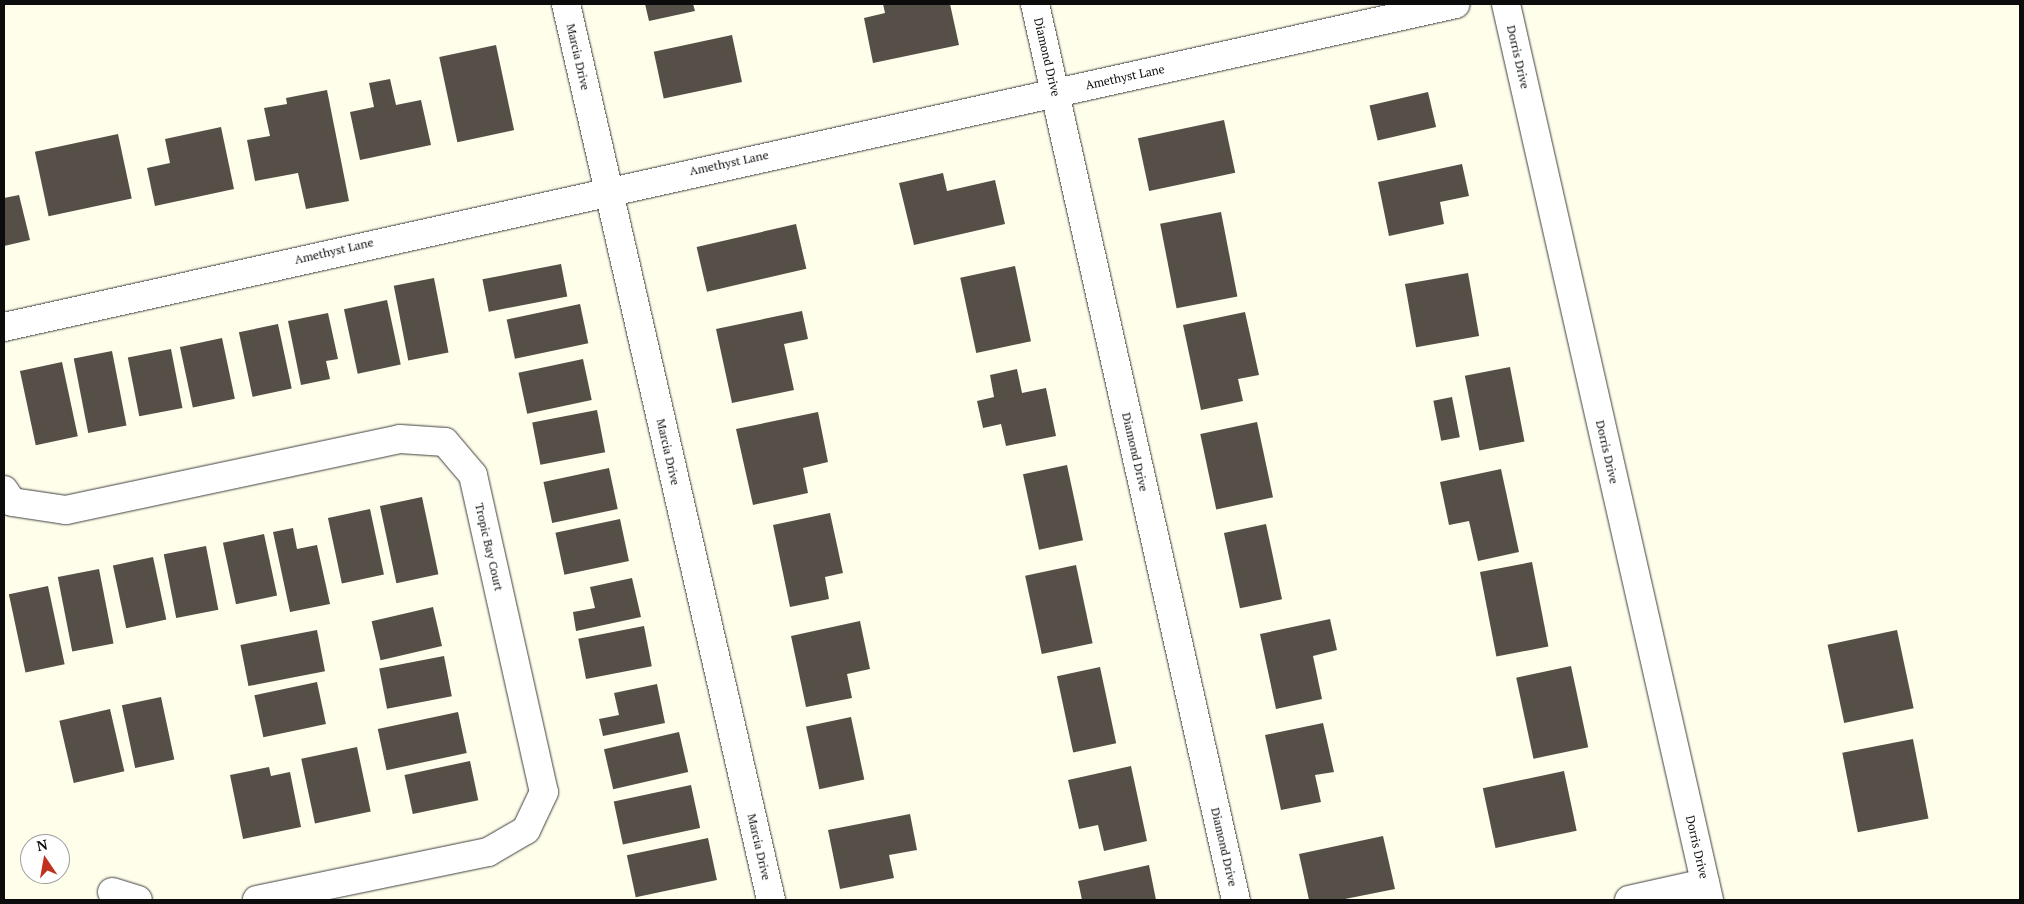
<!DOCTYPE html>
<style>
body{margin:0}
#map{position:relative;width:2024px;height:904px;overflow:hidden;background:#fffeeb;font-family:"PT Serif",serif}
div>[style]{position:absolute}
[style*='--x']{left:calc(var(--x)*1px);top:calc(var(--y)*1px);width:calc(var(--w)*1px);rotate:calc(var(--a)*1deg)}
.building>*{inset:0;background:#554f48;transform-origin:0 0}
.roads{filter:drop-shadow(0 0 1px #3f3f3f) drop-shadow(0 0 1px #3f3f3f)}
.street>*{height:28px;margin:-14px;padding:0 14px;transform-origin:14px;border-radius:14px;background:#fff}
span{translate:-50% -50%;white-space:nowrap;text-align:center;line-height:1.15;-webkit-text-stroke:5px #fff;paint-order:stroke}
.street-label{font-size:12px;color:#0c0c0c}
.frame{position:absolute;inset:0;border:5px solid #0c0c0c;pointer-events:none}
.north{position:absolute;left:20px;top:834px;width:50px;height:50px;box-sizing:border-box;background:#fff;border:1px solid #9e9e9e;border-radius:50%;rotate:348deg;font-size:14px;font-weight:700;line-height:20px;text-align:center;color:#0c0c0c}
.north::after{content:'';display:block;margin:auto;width:18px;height:22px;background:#c2311e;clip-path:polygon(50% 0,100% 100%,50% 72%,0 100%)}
</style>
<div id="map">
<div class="building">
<i style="clip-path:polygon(645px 4px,693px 4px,695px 11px,649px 21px)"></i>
<i style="clip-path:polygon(883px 4px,950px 4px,959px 45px,873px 63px,864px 18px,885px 13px)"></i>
<i style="left:732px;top:35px;width:48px;height:80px;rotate:78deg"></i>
<i style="left:496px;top:45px;width:87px;height:58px;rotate:78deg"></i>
<i style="clip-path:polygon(390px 79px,396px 105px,421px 100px,431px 145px,360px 160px,350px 112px,374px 107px,369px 83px)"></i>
<i style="clip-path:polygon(327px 90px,349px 201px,306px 209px,298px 173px,255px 181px,247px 140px,270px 136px,264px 108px,287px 104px,286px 98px)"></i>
<i style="left:1428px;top:92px;width:36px;height:60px;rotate:77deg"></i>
<i style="left:1224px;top:120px;width:54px;height:88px;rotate:78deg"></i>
<i style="clip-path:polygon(221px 127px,234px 189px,155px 206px,147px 168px,170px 163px,165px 139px)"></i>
<i style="left:118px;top:134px;width:66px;height:85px;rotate:78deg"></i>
<i style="clip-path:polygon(1462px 164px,1469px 196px,1440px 202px,1444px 224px,1389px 236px,1378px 182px)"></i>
<i style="clip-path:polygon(943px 173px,947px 191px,995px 180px,1005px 224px,914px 245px,899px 183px)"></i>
<i style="clip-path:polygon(19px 195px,30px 240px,4px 246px,4px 198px)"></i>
<i style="left:1221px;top:212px;width:86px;height:62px;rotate:79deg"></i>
<i style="left:796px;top:224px;width:46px;height:102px;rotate:77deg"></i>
<i style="left:561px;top:264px;width:33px;height:80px;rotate:79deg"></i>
<i style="left:1015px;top:266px;width:77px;height:56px;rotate:78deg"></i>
<i style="left:1468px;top:273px;width:64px;height:64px;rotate:80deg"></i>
<i style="left:434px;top:278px;width:76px;height:41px;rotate:79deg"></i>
<i style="left:387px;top:300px;width:66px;height:44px;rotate:78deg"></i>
<i style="left:580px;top:304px;width:40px;height:75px;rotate:78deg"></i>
<i style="clip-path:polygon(802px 311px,808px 339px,784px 344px,794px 390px,732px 403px,716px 329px)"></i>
<i style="clip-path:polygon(1245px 312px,1259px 375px,1238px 379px,1243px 401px,1201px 410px,1183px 325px)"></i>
<i style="clip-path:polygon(328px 313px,338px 359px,326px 361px,330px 379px,301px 385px,288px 321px)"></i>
<i style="left:278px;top:324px;width:66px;height:40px;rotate:78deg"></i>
<i style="left:222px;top:338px;width:62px;height:43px;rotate:78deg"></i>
<i style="left:171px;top:349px;width:60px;height:44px;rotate:79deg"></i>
<i style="left:112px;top:351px;width:76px;height:39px;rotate:79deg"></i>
<i style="left:583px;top:359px;width:42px;height:66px;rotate:78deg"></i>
<i style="left:62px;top:362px;width:76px;height:43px;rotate:78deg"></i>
<i style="left:1510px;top:367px;width:76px;height:46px;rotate:79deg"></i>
<i style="clip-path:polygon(1017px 369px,1022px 393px,1046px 388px,1056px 436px,1006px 446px,1001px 424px,983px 428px,977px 401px,994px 397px,990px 375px)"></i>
<i style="left:1452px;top:397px;width:41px;height:19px;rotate:79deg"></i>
<i style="left:597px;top:410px;width:43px;height:66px;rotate:79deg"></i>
<i style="clip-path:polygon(818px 412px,828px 462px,803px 468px,808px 493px,753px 505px,736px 429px)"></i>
<i style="left:1257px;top:422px;width:77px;height:58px;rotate:78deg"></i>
<i style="left:1067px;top:465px;width:77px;height:45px;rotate:78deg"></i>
<i style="left:609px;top:468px;width:42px;height:67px;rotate:78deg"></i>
<i style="clip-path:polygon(1501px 469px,1519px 552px,1478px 561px,1469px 521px,1449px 525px,1440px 482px)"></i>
<i style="left:422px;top:497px;width:79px;height:43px;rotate:78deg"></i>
<i style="left:370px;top:509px;width:67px;height:43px;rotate:78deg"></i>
<i style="clip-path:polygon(830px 513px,843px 573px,825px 577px,829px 599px,790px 607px,773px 525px)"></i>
<i style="left:620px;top:519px;width:43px;height:66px;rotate:78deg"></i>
<i style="left:1266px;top:524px;width:77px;height:43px;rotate:78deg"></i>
<i style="clip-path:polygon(293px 528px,297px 549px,317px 545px,330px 604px,290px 612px,273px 532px)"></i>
<i style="left:264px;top:534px;width:63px;height:42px;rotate:78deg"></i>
<i style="left:206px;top:546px;width:65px;height:43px;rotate:79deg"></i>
<i style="left:153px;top:557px;width:64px;height:41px;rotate:78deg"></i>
<i style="left:1532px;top:562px;width:86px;height:53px;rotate:79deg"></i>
<i style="left:1076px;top:565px;width:80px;height:52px;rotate:78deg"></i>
<i style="left:99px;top:569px;width:76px;height:42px;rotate:79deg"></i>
<i style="clip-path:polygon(632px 578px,641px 617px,576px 631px,573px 612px,595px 608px,590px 587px)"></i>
<i style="left:48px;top:586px;width:80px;height:40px;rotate:78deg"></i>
<i style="left:433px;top:607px;width:40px;height:63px;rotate:77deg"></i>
<i style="clip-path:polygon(1330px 619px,1337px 650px,1313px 656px,1322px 699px,1276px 709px,1260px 634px)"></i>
<i style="clip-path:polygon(860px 621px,870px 669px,847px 674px,852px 698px,806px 707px,791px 636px)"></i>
<i style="left:644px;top:626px;width:41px;height:67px;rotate:79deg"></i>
<i style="left:317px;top:630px;width:42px;height:78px;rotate:79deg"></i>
<i style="left:1897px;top:630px;width:80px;height:71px;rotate:78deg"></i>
<i style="left:444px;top:656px;width:41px;height:66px;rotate:79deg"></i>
<i style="left:1571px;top:666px;width:83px;height:56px;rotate:78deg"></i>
<i style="left:1100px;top:667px;width:78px;height:44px;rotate:78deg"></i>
<i style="left:317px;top:682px;width:43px;height:64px;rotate:78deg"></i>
<i style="clip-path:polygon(657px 684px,665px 723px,603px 736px,599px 719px,619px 715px,614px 693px)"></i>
<i style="left:161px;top:697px;width:64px;height:40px;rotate:78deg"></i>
<i style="left:110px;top:709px;width:64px;height:52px;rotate:77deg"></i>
<i style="left:458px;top:712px;width:42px;height:82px;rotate:78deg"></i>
<i style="left:851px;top:717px;width:64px;height:46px;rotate:78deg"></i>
<i style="clip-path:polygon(1323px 723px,1334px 772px,1315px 775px,1321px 802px,1281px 810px,1265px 735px)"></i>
<i style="left:679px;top:732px;width:41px;height:77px;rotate:77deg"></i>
<i style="left:1913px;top:739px;width:81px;height:72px;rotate:79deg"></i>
<i style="left:357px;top:747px;width:66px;height:57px;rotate:78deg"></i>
<i style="left:470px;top:761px;width:40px;height:67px;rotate:78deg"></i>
<i style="clip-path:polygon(1131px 766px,1147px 841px,1104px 851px,1098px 825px,1079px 829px,1068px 780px)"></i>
<i style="clip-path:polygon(269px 767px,271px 776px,290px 772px,301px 827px,243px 839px,230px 775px)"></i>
<i style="left:1564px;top:771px;width:61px;height:83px;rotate:78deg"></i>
<i style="left:691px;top:785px;width:44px;height:79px;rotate:78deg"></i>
<i style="clip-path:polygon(910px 814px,917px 850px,889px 855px,894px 878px,840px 889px,828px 830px)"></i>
<i style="clip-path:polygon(1383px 836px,1395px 889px,1340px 900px,1309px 900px,1299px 854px)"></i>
<i style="left:708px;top:838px;width:43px;height:83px;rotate:78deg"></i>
<i style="clip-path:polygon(1149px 865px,1156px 900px,1082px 900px,1078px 881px)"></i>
</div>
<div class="roads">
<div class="street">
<i style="--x:566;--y:4;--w:919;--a:77.11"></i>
<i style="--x:1035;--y:4;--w:918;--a:77.36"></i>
<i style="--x:1506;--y:4;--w:919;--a:77.23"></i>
<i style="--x:4;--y:327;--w:1487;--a:-12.54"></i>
<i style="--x:4;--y:490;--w:14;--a:56"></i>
<i style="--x:12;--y:502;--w:55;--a:8.4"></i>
<i style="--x:66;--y:510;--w:341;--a:-12"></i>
<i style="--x:400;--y:439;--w:45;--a:3.8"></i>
<i style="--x:445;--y:442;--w:43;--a:49.7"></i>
<i style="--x:473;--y:475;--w:325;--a:77.4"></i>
<i style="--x:544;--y:792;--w:42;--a:115.3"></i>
<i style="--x:526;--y:830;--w:44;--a:149.9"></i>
<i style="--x:488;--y:852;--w:236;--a:168.3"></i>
<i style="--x:112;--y:892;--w:27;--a:17"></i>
<i style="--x:1629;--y:900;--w:78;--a:-12.6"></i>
</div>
</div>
<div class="street-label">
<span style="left:578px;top:57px;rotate:77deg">Marcia Drive</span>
<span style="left:1047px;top:57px;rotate:77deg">Diamond Drive</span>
<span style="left:1518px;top:57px;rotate:77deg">Dorris Drive</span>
<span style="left:1125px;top:77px;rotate:-12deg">Amethyst Lane</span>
<span style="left:729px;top:163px;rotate:-12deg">Amethyst Lane</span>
<span style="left:334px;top:251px;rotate:-13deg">Amethyst Lane</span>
<span style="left:668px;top:452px;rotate:77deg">Marcia Drive</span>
<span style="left:1135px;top:452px;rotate:77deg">Diamond Drive</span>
<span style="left:1607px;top:452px;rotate:77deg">Dorris Drive</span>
<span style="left:489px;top:547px;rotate:77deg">Tropic Bay Court</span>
<span style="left:759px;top:847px;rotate:77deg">Marcia Drive</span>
<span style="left:1224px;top:847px;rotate:77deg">Diamond Drive</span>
<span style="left:1697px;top:847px;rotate:77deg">Dorris Drive</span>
</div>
<div class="frame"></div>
<div class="north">N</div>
</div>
